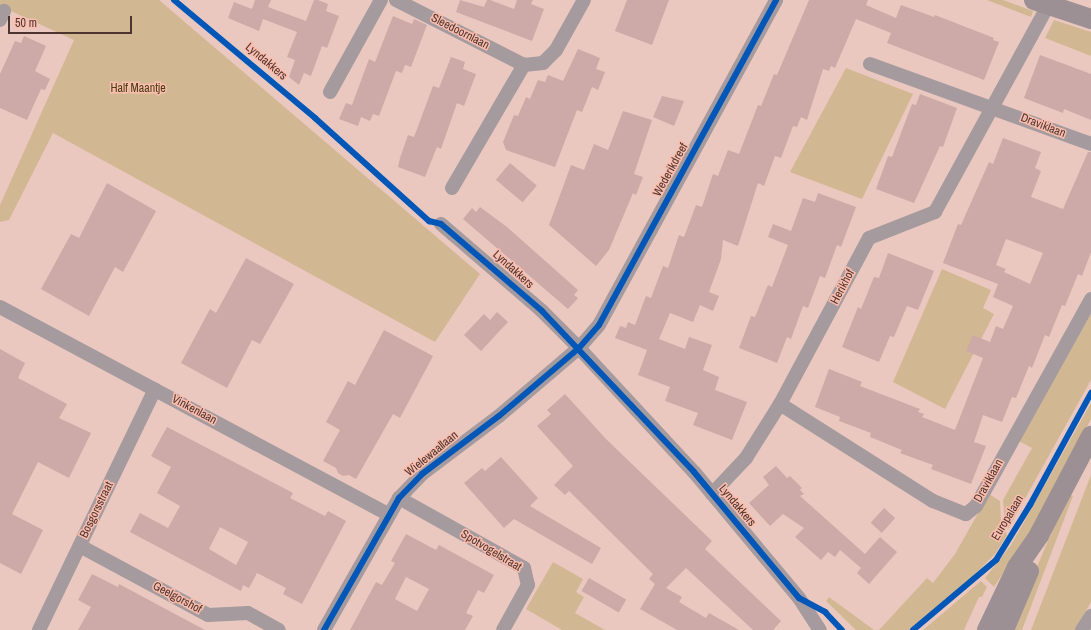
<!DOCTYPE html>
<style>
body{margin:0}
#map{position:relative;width:1091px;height:630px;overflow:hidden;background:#eac8c0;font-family:"Archivo Narrow",sans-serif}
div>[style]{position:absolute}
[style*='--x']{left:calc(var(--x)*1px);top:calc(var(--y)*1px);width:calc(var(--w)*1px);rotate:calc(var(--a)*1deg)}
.green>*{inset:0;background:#d1b892}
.building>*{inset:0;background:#cda9a8;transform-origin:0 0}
.street>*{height:14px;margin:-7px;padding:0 7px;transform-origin:7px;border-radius:7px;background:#a59a9d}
.secondary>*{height:20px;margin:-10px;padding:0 10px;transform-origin:10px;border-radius:10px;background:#9c9094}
.cycleway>*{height:6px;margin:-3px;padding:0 3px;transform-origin:3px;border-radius:3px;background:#0057b8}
span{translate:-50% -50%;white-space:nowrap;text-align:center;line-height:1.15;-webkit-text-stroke:3px #fbbdae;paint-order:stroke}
.street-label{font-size:12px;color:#4d342e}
.park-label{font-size:12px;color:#483c10}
.scale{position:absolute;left:8px;top:16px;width:124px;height:18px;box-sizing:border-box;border:2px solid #4d342e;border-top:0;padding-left:5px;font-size:12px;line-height:14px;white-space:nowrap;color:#4d342e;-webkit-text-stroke:3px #fbbdae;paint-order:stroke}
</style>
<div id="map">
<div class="green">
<i style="clip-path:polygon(0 0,159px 0,480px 274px,435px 342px,53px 133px,9px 220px,0 222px,0 205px,74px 40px,0 6px)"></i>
<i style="clip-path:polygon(987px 0,1003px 0,1033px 11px,1031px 17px)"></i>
<i style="clip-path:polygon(1054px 20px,1091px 32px,1091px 56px,1045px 38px)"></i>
<i style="clip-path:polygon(846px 68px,913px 94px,862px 199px,790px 172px)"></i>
<i style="clip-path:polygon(942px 269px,991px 290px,983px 308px,994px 314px,945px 409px,893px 382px)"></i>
<i style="clip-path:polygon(1091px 314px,1091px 380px,1008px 529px,1005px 523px,1003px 500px,1032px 448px,1019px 441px)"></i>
<i style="clip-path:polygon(1091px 403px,1091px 419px,1030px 532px,994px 587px,985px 578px,1011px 545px)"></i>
<i style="clip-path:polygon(1091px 475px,1091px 602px,1075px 630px,1031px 630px)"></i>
<i style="clip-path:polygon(989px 494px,1000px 501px,1001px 523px,1007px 535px,996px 553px,973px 576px,909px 630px,879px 630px,927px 578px,933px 583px,955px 554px)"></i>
<i style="clip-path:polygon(1068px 494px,1073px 496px,1022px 630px,1010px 630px)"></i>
<i style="clip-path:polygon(553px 562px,583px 579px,576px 592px,584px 597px,575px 613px,605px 630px,562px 630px,526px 609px)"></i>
<i style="clip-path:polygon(981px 581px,987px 587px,982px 597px,979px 597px,964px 630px,923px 630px)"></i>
<i style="clip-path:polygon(829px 597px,874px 630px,856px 630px,826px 601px)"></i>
</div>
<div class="building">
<i style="clip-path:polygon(255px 0,271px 0,268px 7px,306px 21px,314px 0,318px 0,328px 4px,326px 11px,339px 16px,327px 48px,322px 46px,311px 76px,304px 73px,299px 85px,289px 77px,295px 60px,287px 57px,297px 32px,263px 19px,259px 31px,228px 18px,234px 2px,252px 9px)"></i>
<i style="clip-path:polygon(460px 0,484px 7px,487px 0,490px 0,514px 9px,517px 0,533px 0,531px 4px,544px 9px,532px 41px,456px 12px)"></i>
<i style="clip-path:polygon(627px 0,669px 0,652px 45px,615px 31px)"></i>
<i style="clip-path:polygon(809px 0,868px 0,866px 5px,896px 18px,901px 5px,934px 17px,935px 15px,994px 38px,993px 40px,999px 42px,984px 80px,887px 43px,891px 33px,856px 19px,835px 68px,831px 66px,829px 71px,823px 69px,807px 120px,801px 117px,797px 127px,793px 126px,781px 158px,775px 156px,764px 186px,758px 183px,738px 246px,723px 240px,721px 259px,709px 292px,719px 296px,713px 311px,700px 305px,693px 322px,670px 313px,659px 339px,685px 349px,689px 337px,712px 345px,703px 370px,719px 377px,715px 390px,747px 402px,732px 440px,693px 425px,698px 413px,665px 401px,670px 387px,638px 375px,647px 350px,615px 338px,620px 326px,626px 328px,628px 322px,635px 325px,646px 296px,651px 298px,663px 266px,668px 268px,679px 235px,684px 237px,696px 205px,702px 207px,713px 174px,718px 176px,728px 150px,739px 154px,758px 105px,761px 106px,774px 74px,777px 75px)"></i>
<i style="clip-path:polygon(393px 16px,412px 24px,414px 19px,427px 25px,411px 67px,405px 65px,402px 73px,396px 71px,379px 116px,373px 114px,370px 121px,361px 117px,358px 126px,339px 119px,346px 103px,352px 105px,369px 59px,375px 62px)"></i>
<i style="clip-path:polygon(24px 36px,46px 46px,35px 71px,50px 79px,45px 90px,41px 89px,27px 120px,0 108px,0 74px,15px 41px,21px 43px)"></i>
<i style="clip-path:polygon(578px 49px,600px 58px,596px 69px,605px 72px,598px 90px,592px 87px,582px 112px,577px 110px,555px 167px,506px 150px,503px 142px,514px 115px,518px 116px,526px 97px,530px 99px,538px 80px,545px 82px,548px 75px,563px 81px)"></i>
<i style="clip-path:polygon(1040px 55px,1091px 74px,1091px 120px,1064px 109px,1063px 113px,1024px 98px)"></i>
<i style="clip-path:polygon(451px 57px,465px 62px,463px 69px,476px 74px,464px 106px,457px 103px,441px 149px,437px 147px,425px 177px,398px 167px,400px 158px,408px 135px,414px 137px,433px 86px,439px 88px)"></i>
<i style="clip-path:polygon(920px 94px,957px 108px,943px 147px,940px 146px,914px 203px,876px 189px,888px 156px,892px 157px,912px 104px,916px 105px)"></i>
<i style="clip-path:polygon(662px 96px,684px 101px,674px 126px,653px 117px)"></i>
<i style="clip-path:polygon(623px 111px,652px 120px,634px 174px,643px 177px,636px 195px,633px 193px,609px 250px,596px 266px,549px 225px,571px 165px,584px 170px,594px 144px,608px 150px)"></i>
<i style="clip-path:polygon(evenodd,1003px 138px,1041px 152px,1035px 168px,1041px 171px,1031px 197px,1063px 209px,1088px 152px,1091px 152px,1091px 252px,1082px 276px,1078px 274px,1065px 306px,1062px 305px,1049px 337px,1045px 335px,1032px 368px,1029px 366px,1016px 398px,1012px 397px,1002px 422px,983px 415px,974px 442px,986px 446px,971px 484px,931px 469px,933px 465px,900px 453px,902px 450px,870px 437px,871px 433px,839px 421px,840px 417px,815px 407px,829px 369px,862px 382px,860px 386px,920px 409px,918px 412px,924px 414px,922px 417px,955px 430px,983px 358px,966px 351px,973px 335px,990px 342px,996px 326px,1003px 329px,1013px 306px,993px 297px,998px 284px,943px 263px,958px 224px,961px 225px,989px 162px,993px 164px,1003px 138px,1006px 239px,1043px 253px,1030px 284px,1004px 272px,1006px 269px,996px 265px,1006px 239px)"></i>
<i style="left:510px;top:163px;width:35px;height:22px;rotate:40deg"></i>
<i style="clip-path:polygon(107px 183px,156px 211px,123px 272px,115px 267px,89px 316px,41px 289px,71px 234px,79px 238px)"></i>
<i style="clip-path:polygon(818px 193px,856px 207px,841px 247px,837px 245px,825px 278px,820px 276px,808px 308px,803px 306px,791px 339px,787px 337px,777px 363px,739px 348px,751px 316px,755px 317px,768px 285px,772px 287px,788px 245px,768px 237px,773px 224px,791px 231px,803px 198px,815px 202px)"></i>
<i style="clip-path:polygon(480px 207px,507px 227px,578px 290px,574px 295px,578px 298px,568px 309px,463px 219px,472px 208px,476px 212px)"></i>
<i style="clip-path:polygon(888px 253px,934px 271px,918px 310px,907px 306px,894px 337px,890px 336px,879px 362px,842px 347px,858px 307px,861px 309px,874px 277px,879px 278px)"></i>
<i style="clip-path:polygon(246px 258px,294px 284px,260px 344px,252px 340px,227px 388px,181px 363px,210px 309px,216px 313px)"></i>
<i style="clip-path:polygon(497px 312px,508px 322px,481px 351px,464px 335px,484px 314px,490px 320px)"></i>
<i style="clip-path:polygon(384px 330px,433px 356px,400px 418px,393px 414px,356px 479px,349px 475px,343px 476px,338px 473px,336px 468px,323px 461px,340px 430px,326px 422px,348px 381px,355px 385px)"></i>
<i style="clip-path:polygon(0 349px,25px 363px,18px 378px,67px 404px,59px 418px,91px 433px,69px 478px,38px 462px,12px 514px,43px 530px,21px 574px,0 563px)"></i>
<i style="clip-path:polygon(565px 394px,606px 439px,712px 541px,705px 549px,781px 621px,773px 630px,753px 630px,686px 568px,666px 588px,682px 597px,679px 602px,706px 618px,709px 613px,739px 630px,677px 630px,640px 609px,655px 584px,649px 579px,653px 574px,569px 491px,565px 495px,554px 485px,573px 466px,537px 426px,551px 414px,547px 410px)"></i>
<i style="clip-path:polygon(evenodd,167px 427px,293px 493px,290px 498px,325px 516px,328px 511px,346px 521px,302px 604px,283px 594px,286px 588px,257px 573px,249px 588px,243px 585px,241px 591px,130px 532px,140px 513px,168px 528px,180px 506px,157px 493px,171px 467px,151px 456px,167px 427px,220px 527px,248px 542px,236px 565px,209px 549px,220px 527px)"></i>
<i style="clip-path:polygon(501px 457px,538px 498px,530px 506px,601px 548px,592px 564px,514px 519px,504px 528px,464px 483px,482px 468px,485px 471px)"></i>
<i style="clip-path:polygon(776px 466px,787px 478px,790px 476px,802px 488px,800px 490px,804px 494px,800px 496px,865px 554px,880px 537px,897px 552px,869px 584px,857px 573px,861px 568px,840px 550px,835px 557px,828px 552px,821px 560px,795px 537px,804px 528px,783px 514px,770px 526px,749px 503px,769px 485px,763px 477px)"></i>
<i style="left:884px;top:508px;width:15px;height:20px;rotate:42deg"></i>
<i style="clip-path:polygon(evenodd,406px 534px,436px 550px,439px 545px,494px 575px,484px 593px,478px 590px,466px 613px,473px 616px,465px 630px,350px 630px,376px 582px,382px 585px,395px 563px,391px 561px,406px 534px,406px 577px,429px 589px,417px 611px,395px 599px,406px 577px)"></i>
<i style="clip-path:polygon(92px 574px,118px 587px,119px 584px,205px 630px,78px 630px,91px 607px,78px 600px)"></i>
<i style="left:589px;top:578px;width:43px;height:15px;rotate:30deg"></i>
</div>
<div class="street">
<i style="--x:396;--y:0;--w:144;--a:26.9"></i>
<i style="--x:0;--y:20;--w:10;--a:-66"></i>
<i style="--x:870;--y:64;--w:235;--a:19.9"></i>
<i style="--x:330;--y:92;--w:105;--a:-61"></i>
<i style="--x:452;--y:188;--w:143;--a:-59.7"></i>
<i style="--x:524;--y:65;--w:19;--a:-6"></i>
<i style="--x:543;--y:63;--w:18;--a:-45"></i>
<i style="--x:556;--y:50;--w:57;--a:-60.8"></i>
<i style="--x:441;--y:224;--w:133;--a:40.7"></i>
<i style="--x:542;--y:311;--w:52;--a:45"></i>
<i style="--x:579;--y:348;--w:169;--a:47.2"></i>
<i style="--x:694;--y:472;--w:164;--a:50.2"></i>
<i style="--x:799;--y:598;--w:38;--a:57"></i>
<i style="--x:0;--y:307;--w:440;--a:28.1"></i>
<i style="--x:780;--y:404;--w:181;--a:32.4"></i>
<i style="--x:933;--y:501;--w:35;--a:22"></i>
<i style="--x:966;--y:514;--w:13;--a:-39"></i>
<i style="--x:976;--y:506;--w:237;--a:-60.9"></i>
<i style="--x:712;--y:494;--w:50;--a:-46.6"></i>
<i style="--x:746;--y:458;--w:64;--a:-57.8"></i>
<i style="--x:780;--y:404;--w:188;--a:-61.8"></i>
<i style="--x:869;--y:238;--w:71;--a:-21.5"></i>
<i style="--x:935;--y:212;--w:242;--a:-61.3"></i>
<i style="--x:399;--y:498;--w:143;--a:29.2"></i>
<i style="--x:524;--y:568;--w:17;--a:77"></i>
<i style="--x:528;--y:585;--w:51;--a:119.1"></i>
<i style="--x:80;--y:546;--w:145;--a:28.3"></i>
<i style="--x:208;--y:615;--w:40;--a:-2.9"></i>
<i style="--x:248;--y:613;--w:35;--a:29"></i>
<i style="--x:39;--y:630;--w:267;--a:-64.3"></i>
<i style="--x:324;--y:630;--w:152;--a:-60.4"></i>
<i style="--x:399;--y:498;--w:33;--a:-46"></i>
<i style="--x:422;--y:474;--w:96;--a:-37"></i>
<i style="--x:499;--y:416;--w:105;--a:-40.4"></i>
<i style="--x:579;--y:348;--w:30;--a:-49"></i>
<i style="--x:599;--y:325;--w:370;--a:-61.4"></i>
<i style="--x:1082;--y:630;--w:17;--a:-57"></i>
</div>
<div class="secondary">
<i style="--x:1034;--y:0;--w:60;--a:18.4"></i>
<i style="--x:987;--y:630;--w:70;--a:-64.5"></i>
<i style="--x:1017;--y:567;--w:39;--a:-55"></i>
<i style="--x:1039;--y:535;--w:112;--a:-62.3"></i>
<i style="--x:1004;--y:630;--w:64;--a:-67"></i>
</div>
<div class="cycleway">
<i style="--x:174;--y:0;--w:184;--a:39.9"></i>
<i style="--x:315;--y:118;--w:154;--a:42.1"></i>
<i style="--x:429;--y:221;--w:12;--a:14"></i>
<i style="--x:441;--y:224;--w:133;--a:40.7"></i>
<i style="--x:542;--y:311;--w:221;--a:46.6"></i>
<i style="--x:694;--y:472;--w:164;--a:50.2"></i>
<i style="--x:799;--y:598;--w:30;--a:28"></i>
<i style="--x:825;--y:612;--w:25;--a:47"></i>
<i style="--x:324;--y:630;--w:152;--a:-60.4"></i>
<i style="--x:399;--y:498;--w:33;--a:-46"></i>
<i style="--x:422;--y:474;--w:96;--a:-37"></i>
<i style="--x:499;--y:416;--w:105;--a:-40.4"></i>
<i style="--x:579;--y:348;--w:30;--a:-49"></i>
<i style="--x:599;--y:325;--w:370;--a:-61.4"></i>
<i style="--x:913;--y:630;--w:109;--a:-40.1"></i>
<i style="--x:996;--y:560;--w:65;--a:-58.3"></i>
<i style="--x:1030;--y:505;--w:128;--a:-61.4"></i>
</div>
<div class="street-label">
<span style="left:460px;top:32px;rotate:27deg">Sleedoornlaan</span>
<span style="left:266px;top:62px;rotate:40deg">Lyndakkers</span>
<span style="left:1043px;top:126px;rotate:21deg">Draviklaan</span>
<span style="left:671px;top:170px;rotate:-61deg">Wederikdreef</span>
<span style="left:513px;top:270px;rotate:42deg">Lyndakkers</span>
<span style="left:843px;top:287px;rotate:-62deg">Herikhof</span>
<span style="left:194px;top:410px;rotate:28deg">Vinkenlaan</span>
<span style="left:432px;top:454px;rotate:-39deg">Wielewaallaan</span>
<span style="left:989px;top:481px;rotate:-61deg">Draviklaan</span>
<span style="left:737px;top:506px;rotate:50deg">Lyndakkers</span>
<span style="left:97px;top:510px;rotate:-64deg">Bosgorsstraat</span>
<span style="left:1008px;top:518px;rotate:-59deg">Europalaan</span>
<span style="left:491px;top:551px;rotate:31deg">Spotvogelstraat</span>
<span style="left:177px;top:598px;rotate:28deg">Geelgorshof</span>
</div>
<div class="park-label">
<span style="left:138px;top:89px">Half Maantje</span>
</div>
<div class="scale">50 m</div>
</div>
